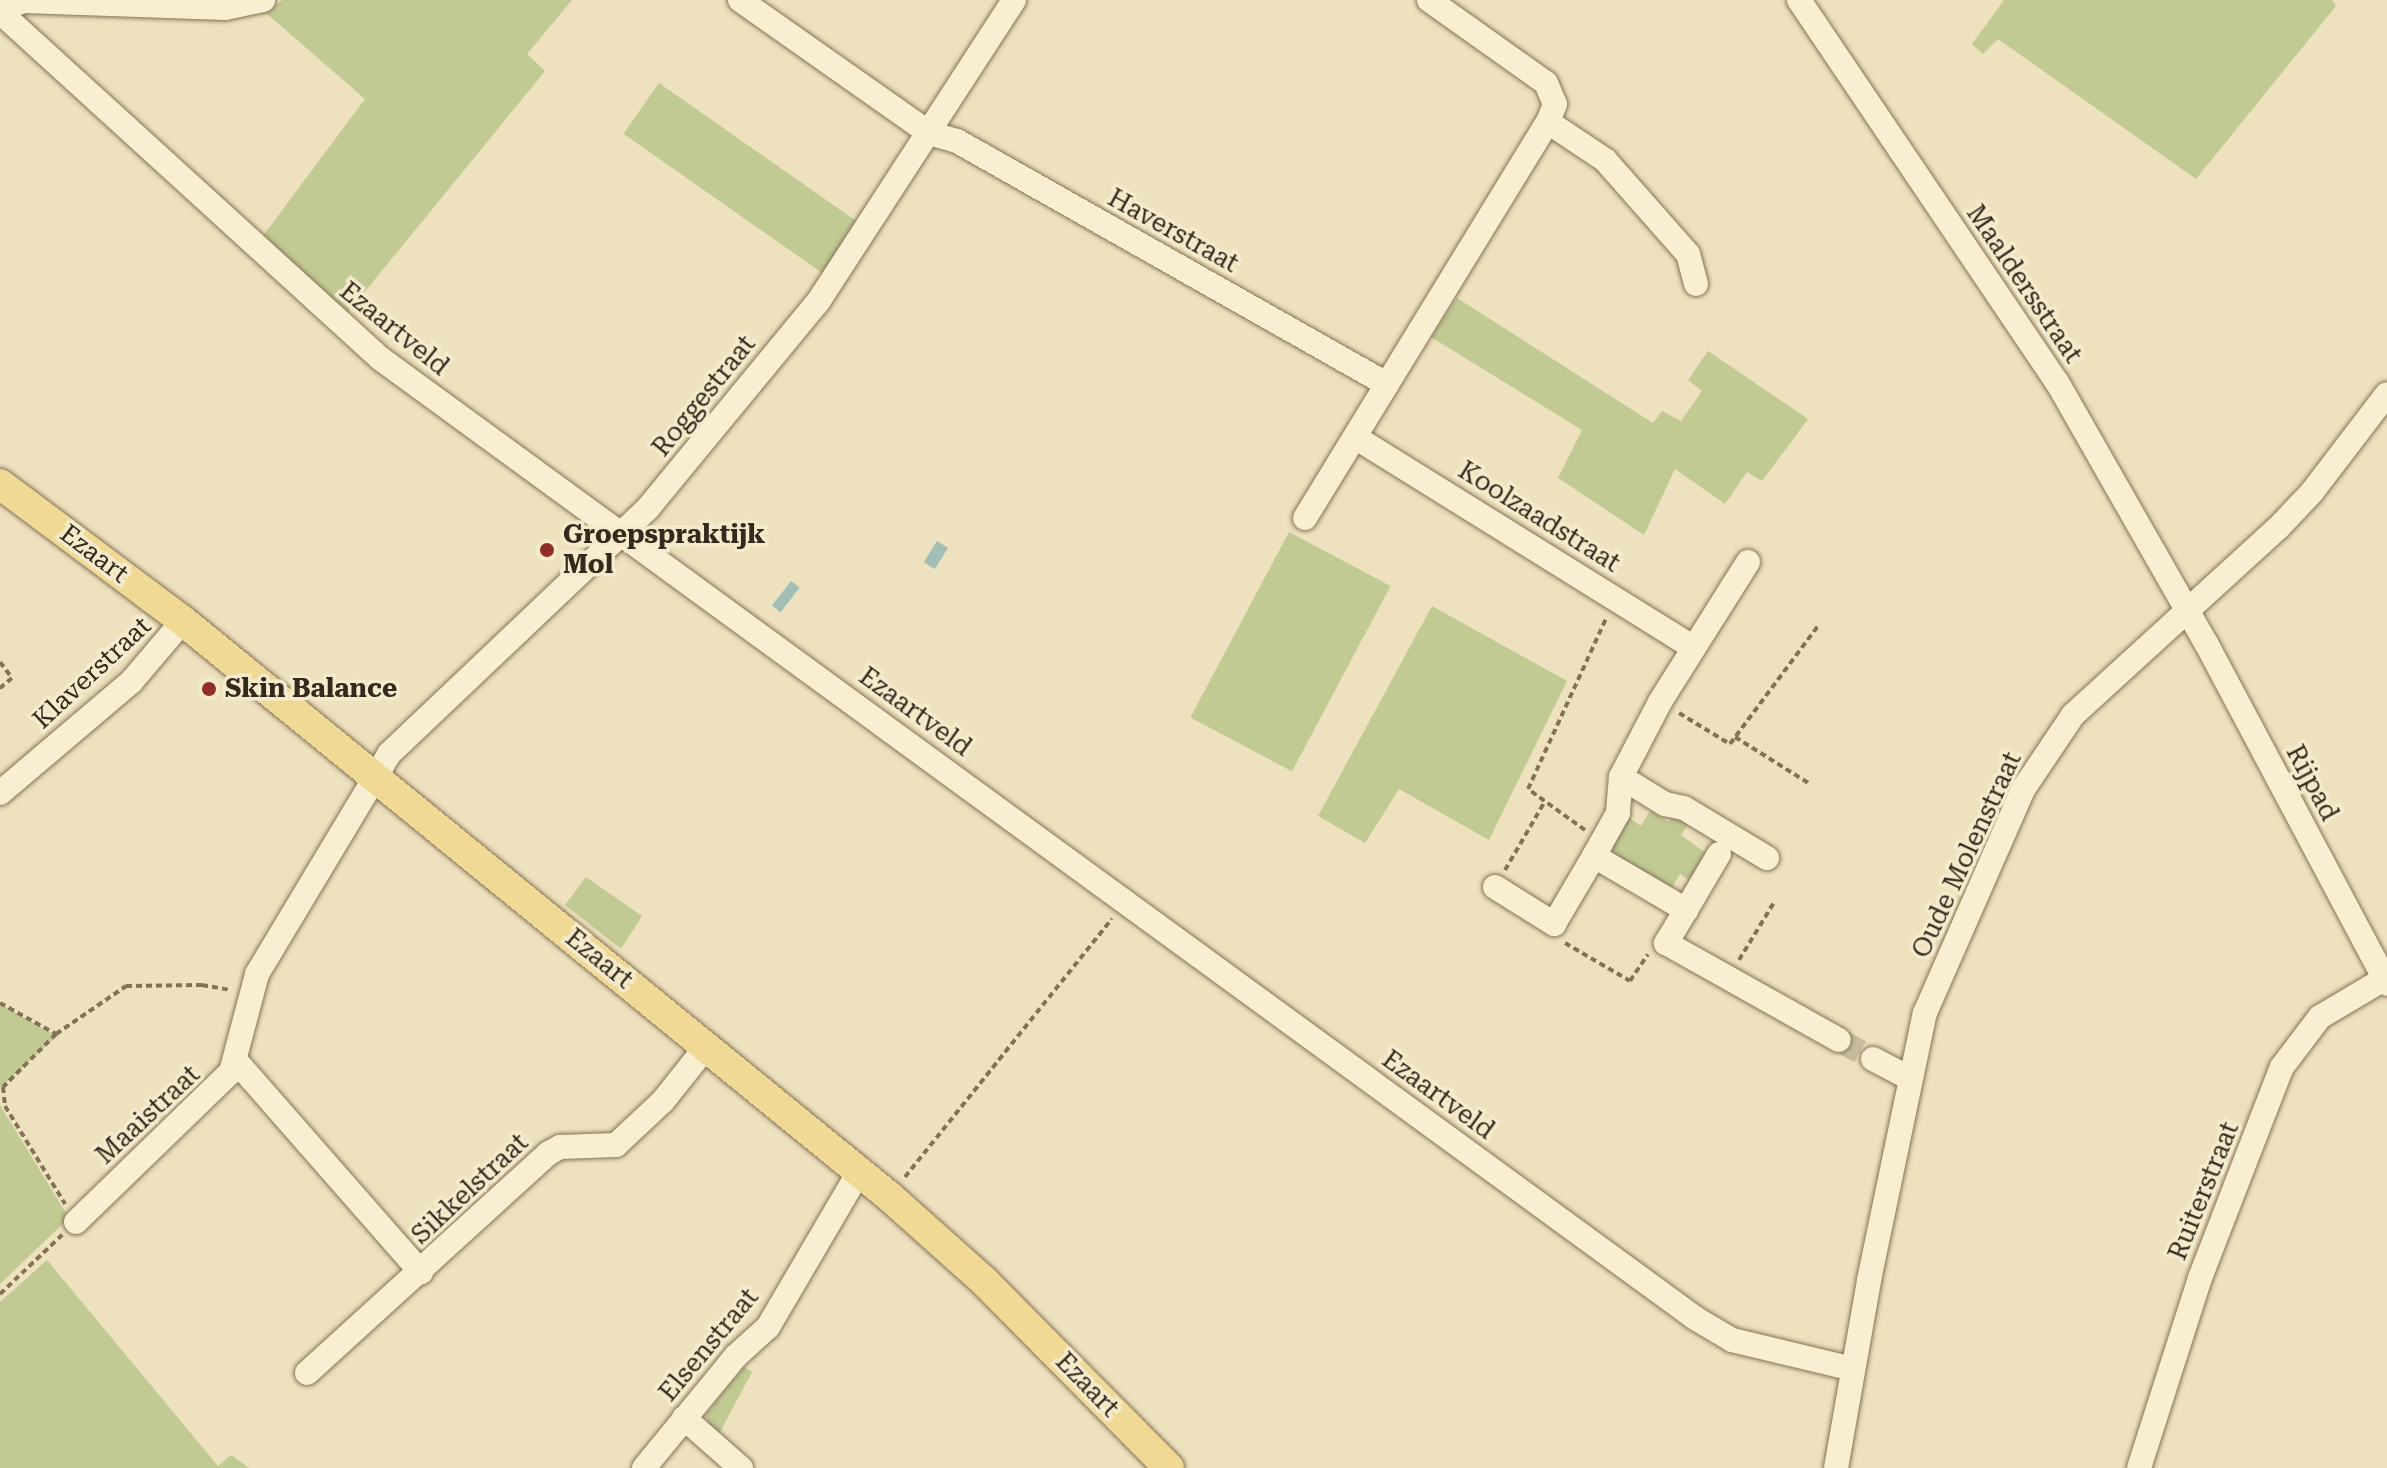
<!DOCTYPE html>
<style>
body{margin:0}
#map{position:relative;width:2387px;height:1468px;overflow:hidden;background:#ede1be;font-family:"Roboto Serif",serif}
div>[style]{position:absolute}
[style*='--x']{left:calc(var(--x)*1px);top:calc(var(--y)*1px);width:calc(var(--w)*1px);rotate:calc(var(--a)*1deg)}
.green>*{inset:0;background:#c1ca93;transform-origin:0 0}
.water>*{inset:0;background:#a1beb7;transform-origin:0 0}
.minor-tunnel>*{height:24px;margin-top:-12px;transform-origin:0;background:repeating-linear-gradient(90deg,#c8bc9e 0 24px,transparent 0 36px)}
.path>*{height:4px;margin-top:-2px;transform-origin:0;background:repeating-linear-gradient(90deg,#847257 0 6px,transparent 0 10px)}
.roads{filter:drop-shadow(0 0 2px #847257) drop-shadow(0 0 2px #847257)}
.minor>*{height:24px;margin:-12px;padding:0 12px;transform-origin:12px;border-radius:12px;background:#f8eed1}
.major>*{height:30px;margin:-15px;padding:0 15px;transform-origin:15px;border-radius:15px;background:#f0d995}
.dots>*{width:22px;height:22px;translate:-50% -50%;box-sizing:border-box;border:4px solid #f4ebcd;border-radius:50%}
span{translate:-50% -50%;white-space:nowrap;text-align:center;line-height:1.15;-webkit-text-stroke:7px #f4ebcd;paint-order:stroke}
.street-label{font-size:26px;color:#34291c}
.poi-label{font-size:26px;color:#34291c;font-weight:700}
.left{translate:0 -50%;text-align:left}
</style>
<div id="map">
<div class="green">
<i style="clip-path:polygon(282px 0,572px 0,527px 54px,545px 71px,345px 316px,260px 240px,365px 99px,266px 13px)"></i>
<i style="clip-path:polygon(2004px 0,2332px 0,2336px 6px,2196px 179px,1998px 39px,1983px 54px,1972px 44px)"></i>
<i style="left:659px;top:83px;width:246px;height:62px;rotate:35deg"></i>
<i style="clip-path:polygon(1457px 298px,1653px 423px,1662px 411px,1681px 421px,1702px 391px,1688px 380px,1708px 351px,1808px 419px,1762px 481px,1747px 472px,1725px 504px,1675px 469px,1644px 535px,1558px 478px,1582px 430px,1431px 337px)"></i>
<i style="left:1289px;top:532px;width:115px;height:210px;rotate:28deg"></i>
<i style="clip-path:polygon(1432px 606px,1567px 681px,1489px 840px,1399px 789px,1365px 843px,1318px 816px)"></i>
<i style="clip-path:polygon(1650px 811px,1669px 822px,1675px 812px,1690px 821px,1681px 835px,1707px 854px,1691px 881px,1680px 874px,1671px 889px,1614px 856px,1611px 842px,1627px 816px,1641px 826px)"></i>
<i style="clip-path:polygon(586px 877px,642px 916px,621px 949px,565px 905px)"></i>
<i style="clip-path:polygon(0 1004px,57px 1036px,0 1088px)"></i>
<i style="clip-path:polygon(0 1105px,69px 1218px,0 1284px)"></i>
<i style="clip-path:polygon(47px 1260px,218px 1466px,231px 1455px,249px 1468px,0 1468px,0 1302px)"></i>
<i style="clip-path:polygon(744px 1367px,752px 1372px,719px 1434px,709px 1427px,706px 1414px)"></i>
</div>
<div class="water">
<i style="left:937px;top:541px;width:13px;height:25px;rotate:32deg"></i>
<i style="left:791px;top:581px;width:11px;height:31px;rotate:38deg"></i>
</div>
<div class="minor-tunnel">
<i style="--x:1839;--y:1040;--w:39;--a:29"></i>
</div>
<div class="path">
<i style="--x:0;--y:662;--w:20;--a:53"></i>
<i style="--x:12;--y:678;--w:16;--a:140"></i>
<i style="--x:1679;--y:713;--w:60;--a:31.3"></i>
<i style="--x:1730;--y:744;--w:147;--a:-53.3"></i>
<i style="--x:1735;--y:737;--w:89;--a:32.1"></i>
<i style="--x:1585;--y:830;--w:70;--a:-144.3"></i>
<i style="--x:1528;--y:789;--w:187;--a:-65.4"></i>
<i style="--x:1505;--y:870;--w:78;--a:-59.8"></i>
<i style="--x:1565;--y:943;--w:75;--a:30.3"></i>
<i style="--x:1630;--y:981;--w:32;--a:-56"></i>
<i style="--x:1739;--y:960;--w:66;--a:-58.7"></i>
<i style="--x:0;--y:1003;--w:64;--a:29"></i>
<i style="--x:56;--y:1034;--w:75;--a:135"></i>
<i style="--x:3;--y:1087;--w:19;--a:84"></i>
<i style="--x:5;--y:1106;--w:115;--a:58.5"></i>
<i style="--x:56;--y:1034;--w:85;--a:-34.4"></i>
<i style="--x:126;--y:986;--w:76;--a:-0.8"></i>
<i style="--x:202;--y:985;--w:28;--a:10"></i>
<i style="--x:905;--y:1177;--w:331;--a:-51.3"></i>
<i style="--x:0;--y:1294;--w:86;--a:-43.6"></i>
</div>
<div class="roads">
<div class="minor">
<i style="--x:740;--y:0;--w:231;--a:35.1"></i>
<i style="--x:929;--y:133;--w:29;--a:16"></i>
<i style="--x:957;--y:141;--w:494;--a:29.5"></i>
<i style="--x:1429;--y:0;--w:143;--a:35.4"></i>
<i style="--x:1546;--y:83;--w:23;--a:67"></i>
<i style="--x:1555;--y:104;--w:19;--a:111"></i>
<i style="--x:1548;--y:122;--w:69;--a:33.7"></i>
<i style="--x:1605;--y:160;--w:125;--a:48.6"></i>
<i style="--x:1688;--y:254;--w:31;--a:75"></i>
<i style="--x:1799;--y:0;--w:461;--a:56"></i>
<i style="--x:2057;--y:382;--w:301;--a:60.3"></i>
<i style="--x:2206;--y:643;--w:386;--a:62"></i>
<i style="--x:0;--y:10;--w:26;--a:-21"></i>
<i style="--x:24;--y:1;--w:201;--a:2"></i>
<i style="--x:225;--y:8;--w:39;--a:-12"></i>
<i style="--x:0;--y:12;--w:515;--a:42.33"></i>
<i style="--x:381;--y:359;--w:1627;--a:36.12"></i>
<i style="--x:1695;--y:1318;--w:43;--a:30.7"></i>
<i style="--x:1732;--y:1340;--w:124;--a:13.5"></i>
<i style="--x:1355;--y:437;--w:396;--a:31.9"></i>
<i style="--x:1305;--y:518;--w:465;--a:-58.5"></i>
<i style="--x:1748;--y:562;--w:165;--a:122.2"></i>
<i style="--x:1660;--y:702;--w:85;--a:117.5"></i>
<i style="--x:1621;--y:777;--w:36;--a:95"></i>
<i style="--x:1618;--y:813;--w:49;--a:119.2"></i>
<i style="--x:1594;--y:856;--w:107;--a:30.4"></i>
<i style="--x:1686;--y:910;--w:39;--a:121"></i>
<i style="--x:1666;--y:943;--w:198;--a:29.3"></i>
<i style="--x:1621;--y:777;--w:52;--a:31.5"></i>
<i style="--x:1665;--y:804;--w:19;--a:12"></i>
<i style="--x:1684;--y:808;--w:97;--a:31.1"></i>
<i style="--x:0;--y:793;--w:172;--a:-40.3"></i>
<i style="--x:131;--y:682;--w:80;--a:-49.6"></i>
<i style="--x:1495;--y:887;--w:70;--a:32.1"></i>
<i style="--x:1554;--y:924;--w:79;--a:-59.5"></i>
<i style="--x:1686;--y:910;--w:65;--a:-59.5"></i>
<i style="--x:1873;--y:1059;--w:41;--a:27.8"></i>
<i style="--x:236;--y:1061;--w:281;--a:48.8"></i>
<i style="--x:76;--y:1222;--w:216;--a:-44.1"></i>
<i style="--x:231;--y:1072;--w:101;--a:-75.1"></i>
<i style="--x:257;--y:974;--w:257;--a:-59"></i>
<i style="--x:389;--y:754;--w:357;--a:-43.5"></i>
<i style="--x:648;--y:508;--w:267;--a:-50.5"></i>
<i style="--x:818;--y:302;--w:360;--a:-57"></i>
<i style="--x:307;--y:1373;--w:327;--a:-42.3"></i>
<i style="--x:549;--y:1153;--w:13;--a:-29"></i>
<i style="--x:560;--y:1147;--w:56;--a:-2"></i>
<i style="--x:616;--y:1145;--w:64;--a:-43.1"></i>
<i style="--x:663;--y:1101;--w:69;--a:-51.5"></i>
<i style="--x:684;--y:1418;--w:76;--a:41.3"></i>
<i style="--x:644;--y:1468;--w:145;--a:-50.6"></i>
<i style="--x:736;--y:1356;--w:43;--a:-42.2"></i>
<i style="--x:768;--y:1327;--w:180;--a:-59.6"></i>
<i style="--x:1836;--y:1468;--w:191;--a:-80"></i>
<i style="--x:1869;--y:1280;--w:273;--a:-78.2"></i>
<i style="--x:1925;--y:1013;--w:246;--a:-66.3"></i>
<i style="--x:2024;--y:788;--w:88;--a:-56.1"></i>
<i style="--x:2073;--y:715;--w:277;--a:-42.4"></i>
<i style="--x:2278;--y:528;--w:50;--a:-46.6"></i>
<i style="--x:2312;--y:492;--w:123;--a:-52.6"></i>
<i style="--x:2139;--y:1468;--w:200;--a:-72.2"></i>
<i style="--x:2200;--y:1278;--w:226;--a:-68.8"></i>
<i style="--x:2282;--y:1067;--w:63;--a:-52.8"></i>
<i style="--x:2320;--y:1017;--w:74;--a:-30.7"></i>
</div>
<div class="major">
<i style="--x:0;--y:484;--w:229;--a:36.8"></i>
<i style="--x:183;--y:621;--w:912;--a:39.17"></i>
<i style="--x:890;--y:1197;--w:126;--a:41.8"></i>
<i style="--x:984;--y:1281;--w:263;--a:45.3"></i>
</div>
</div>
<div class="dots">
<i style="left:547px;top:550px;background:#922d28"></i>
<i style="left:209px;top:689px;background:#922d28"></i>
</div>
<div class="street-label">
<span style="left:1173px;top:231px;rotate:29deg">Haverstraat</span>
<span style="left:2024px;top:284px;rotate:56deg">Maaldersstraat</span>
<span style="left:394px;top:329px;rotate:39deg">Ezaartveld</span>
<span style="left:704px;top:396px;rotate:-51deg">Roggestraat</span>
<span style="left:1539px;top:517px;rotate:32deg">Koolzaadstraat</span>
<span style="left:94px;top:554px;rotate:37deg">Ezaart</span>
<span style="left:92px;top:673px;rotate:-43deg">Klaverstraat</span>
<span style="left:915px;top:712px;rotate:36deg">Ezaartveld</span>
<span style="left:2312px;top:783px;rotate:62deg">Rijpad</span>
<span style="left:1967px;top:855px;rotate:-65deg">Oude Molenstraat</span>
<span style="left:599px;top:959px;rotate:39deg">Ezaart</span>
<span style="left:1438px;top:1095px;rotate:36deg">Ezaartveld</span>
<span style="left:148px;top:1115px;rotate:-43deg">Maaistraat</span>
<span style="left:470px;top:1189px;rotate:-43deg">Sikkelstraat</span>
<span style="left:2204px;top:1191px;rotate:-68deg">Ruiterstraat</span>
<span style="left:709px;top:1345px;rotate:-50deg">Elsenstraat</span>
<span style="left:1087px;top:1385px;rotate:46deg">Ezaart</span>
</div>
<div class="poi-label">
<span class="left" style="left:563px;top:550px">Groepspraktijk<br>Mol</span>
<span class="left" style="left:225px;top:689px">Skin Balance</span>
</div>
</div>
